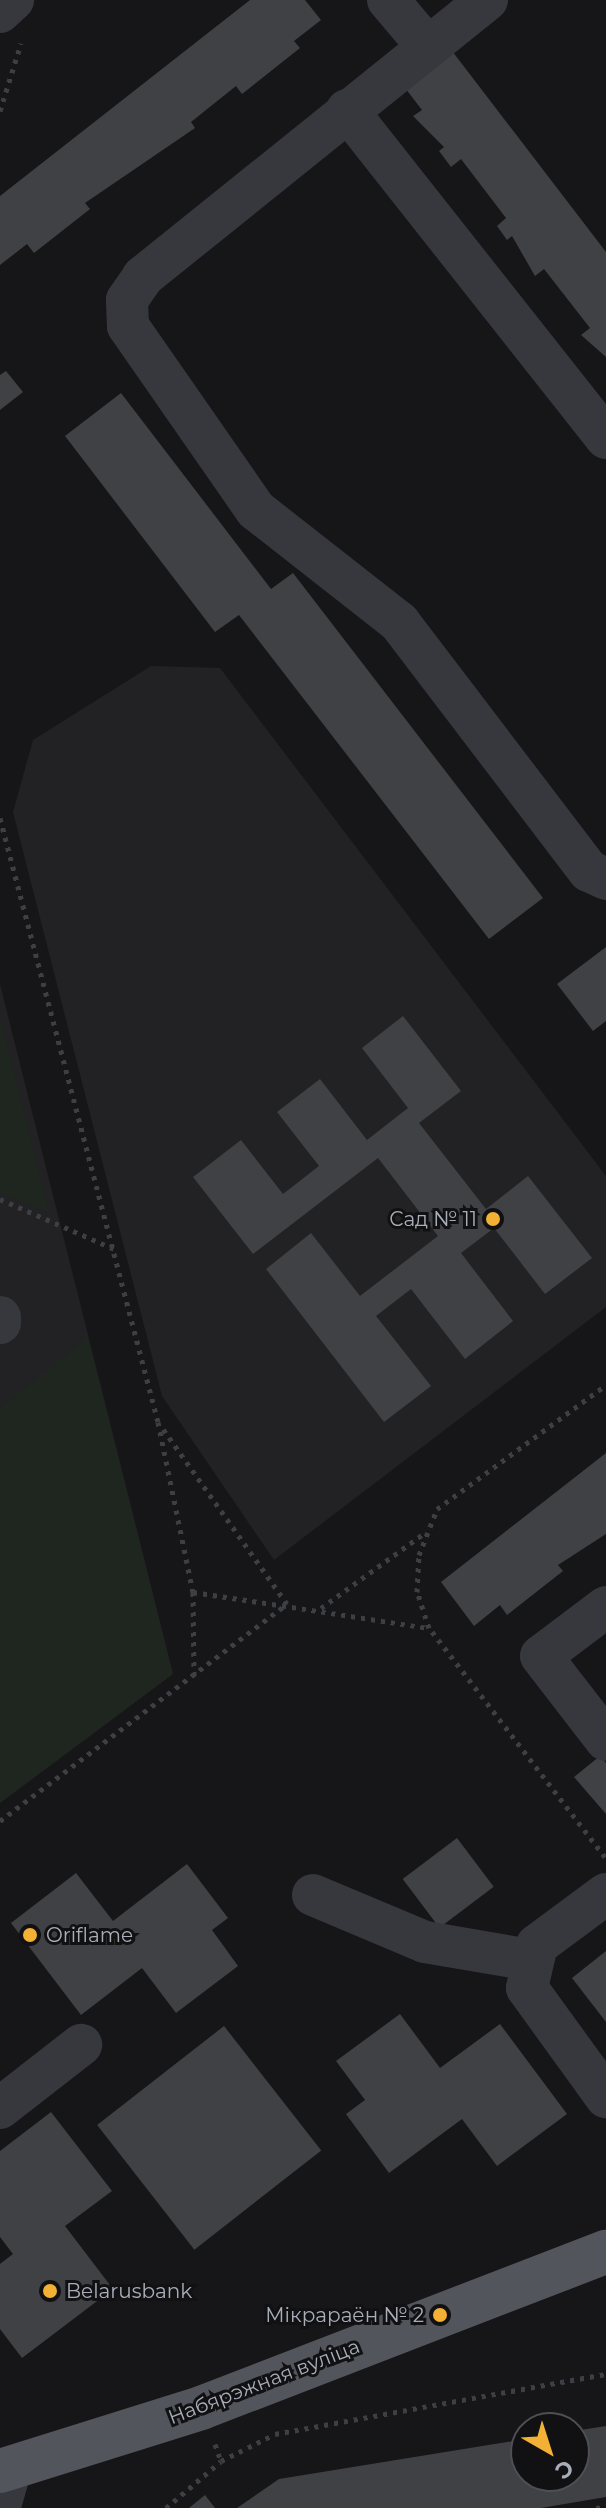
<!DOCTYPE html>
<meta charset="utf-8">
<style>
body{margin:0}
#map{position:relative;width:606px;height:2508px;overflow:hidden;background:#161618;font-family:Montserrat,sans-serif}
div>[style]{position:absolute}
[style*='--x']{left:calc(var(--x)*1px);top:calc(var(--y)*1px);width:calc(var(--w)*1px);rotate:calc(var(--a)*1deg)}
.built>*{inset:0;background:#222225}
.green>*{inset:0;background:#1e261f}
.building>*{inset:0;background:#404145;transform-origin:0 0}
.path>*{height:5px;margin-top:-2.5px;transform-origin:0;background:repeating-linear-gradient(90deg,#3d3f44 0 4px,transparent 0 10px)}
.minor>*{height:42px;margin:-21px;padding:0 21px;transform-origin:21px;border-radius:21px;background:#37383d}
.major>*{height:44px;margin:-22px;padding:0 22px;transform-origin:22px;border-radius:22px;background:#53555c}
.dots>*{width:22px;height:22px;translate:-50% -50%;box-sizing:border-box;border:4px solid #111113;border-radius:50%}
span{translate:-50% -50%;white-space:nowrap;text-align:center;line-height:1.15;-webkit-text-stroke:6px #111113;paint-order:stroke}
.poi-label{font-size:20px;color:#a8adb8}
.right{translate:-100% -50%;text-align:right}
.left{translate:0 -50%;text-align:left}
.street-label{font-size:20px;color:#a8adb8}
.north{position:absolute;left:510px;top:2412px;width:80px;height:80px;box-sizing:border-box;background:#111113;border:2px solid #4d4f55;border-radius:50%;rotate:141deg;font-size:22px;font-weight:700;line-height:32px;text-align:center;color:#a8adb8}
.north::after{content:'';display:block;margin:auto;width:28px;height:36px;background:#f2b134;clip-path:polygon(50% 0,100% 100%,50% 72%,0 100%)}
</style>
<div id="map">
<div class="built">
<i style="clip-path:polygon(151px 666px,220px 668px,606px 1176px,606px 1307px,274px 1560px,162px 1396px,13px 812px,33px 740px)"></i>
<i style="clip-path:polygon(0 984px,173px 1674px,0 1803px)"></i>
</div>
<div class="green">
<i style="clip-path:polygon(0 1018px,49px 1213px,0 1193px)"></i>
<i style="clip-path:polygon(88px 1337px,173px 1674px,0 1803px,0 1408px)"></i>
</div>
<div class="building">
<i style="clip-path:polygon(250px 0,305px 0,321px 20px,294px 41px,300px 48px,242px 94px,236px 86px,191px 122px,195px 128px,85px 203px,90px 209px,34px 253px,27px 244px,0 265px,0 196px)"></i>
<i style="clip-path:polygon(449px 47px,606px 252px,606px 357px,581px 335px,590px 328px,544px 269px,535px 276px,512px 236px,507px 240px,497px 226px,506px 218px,461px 159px,451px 167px,439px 151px,444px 147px,413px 116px,422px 110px,402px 84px)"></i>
<i style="clip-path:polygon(6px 371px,23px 392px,0 410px,0 375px)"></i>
<i style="clip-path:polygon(121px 393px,271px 589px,293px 573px,543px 898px,489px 939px,239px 615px,215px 632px,65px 436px)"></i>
<i style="clip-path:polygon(606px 947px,606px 1021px,593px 1031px,557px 984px)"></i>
<i style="clip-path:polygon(403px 1016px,461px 1091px,419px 1123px,486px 1209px,528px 1176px,592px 1258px,545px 1294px,494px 1228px,461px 1253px,513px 1321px,465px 1359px,411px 1289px,376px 1316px,431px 1386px,384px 1422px,266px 1269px,311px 1233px,360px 1296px,438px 1236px,378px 1158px,253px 1254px,193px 1177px,241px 1140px,283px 1194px,319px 1166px,277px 1112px,320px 1079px,367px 1140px,408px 1108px,362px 1048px)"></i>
<i style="clip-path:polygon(606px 1453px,606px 1534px,558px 1565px,563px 1571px,507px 1615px,500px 1605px,474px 1626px,441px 1582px)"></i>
<i style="clip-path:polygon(600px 1756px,606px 1763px,606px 1814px,574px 1777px)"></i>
<i style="left:457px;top:1838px;width:61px;height:68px;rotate:53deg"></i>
<i style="clip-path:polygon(187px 1864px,228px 1918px,212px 1930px,238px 1966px,176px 2013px,142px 1968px,81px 2015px,11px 1923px,76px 1873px,113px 1921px)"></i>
<i style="clip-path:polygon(606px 1951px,606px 2022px,572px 1978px)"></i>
<i style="clip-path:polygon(400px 2014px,440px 2068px,500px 2024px,567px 2114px,497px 2166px,462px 2119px,389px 2173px,346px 2114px,365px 2100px,336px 2061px)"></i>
<i style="left:224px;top:2026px;width:158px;height:161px;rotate:52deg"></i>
<i style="clip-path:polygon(51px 2112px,112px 2191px,65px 2226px,113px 2289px,22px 2358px,0 2329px,0 2264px,13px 2254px,0 2237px,0 2151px)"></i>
<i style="clip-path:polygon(606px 2426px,606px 2497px,541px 2508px,237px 2508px,279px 2479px,526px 2439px,526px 2476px,574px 2476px,574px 2431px)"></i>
<i style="clip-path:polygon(205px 2495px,215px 2508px,189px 2508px)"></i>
</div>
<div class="path">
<i style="--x:0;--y:111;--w:71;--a:-72.8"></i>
<i style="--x:0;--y:818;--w:624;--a:75.34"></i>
<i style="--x:158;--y:1422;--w:174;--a:78.4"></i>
<i style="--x:193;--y:1592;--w:86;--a:89.3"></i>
<i style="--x:0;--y:1199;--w:128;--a:23.6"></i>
<i style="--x:193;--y:1592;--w:239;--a:8.7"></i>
<i style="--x:321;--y:1608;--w:130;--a:-35.9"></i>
<i style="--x:0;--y:1821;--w:360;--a:-37.1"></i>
<i style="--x:287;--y:1604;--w:218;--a:-125.3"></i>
<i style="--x:605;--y:1857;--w:289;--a:-127.5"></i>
<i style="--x:429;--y:1628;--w:38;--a:-108"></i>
<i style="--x:417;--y:1592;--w:37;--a:-87"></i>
<i style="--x:419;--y:1555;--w:49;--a:-68.6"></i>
<i style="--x:437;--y:1509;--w:210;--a:-36.3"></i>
<i style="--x:215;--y:2444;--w:18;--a:71"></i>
<i style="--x:221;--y:2461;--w:60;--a:-26.6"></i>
<i style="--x:275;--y:2434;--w:336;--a:-10.3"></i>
<i style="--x:166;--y:2508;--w:72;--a:-40.5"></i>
<i style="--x:596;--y:2508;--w:10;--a:-11"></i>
</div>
<div class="minor">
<i style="--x:388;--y:0;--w:60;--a:49.7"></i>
<i style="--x:487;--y:0;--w:442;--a:141.2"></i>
<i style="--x:143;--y:277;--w:28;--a:125"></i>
<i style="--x:127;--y:300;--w:26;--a:88"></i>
<i style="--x:128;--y:326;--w:224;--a:55.2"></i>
<i style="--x:256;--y:510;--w:182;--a:38.1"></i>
<i style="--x:399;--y:622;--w:313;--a:52.7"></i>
<i style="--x:589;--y:871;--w:19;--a:25"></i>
<i style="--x:0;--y:12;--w:18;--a:-43"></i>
<i style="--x:347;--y:110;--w:418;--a:51.7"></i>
<i style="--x:0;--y:1317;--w:6;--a:90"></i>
<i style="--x:606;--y:1607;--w:81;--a:143"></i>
<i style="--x:541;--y:1656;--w:106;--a:52.3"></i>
<i style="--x:606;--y:1894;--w:86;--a:143.5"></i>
<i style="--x:537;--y:1945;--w:44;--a:103.1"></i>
<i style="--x:527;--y:1988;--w:135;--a:54.1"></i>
<i style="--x:313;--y:1895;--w:121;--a:22.8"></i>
<i style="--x:425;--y:1942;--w:107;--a:9.7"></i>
<i style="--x:0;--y:2108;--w:103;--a:-37.9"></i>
<i style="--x:0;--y:2506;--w:35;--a:-74"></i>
</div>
<div class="major">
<i style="--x:0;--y:2471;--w:211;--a:-17.4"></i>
<i style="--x:201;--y:2408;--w:434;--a:-21.1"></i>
</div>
<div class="dots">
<i style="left:493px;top:1219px;background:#f2b134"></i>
<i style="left:30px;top:1935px;background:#f2b134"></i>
<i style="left:50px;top:2291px;background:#f2b134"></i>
<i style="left:440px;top:2315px;background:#f2b134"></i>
</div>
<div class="poi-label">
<span class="right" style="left:477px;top:1219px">Сад № 11</span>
<span class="left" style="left:46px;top:1935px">Oriflame</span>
<span class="left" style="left:66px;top:2291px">Belarusbank</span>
<span class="right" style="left:424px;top:2315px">Мікрараён № 2</span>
</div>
<div class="street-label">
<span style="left:264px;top:2382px;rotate:-21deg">Набярэжная вуліца</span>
</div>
<div class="north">С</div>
</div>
